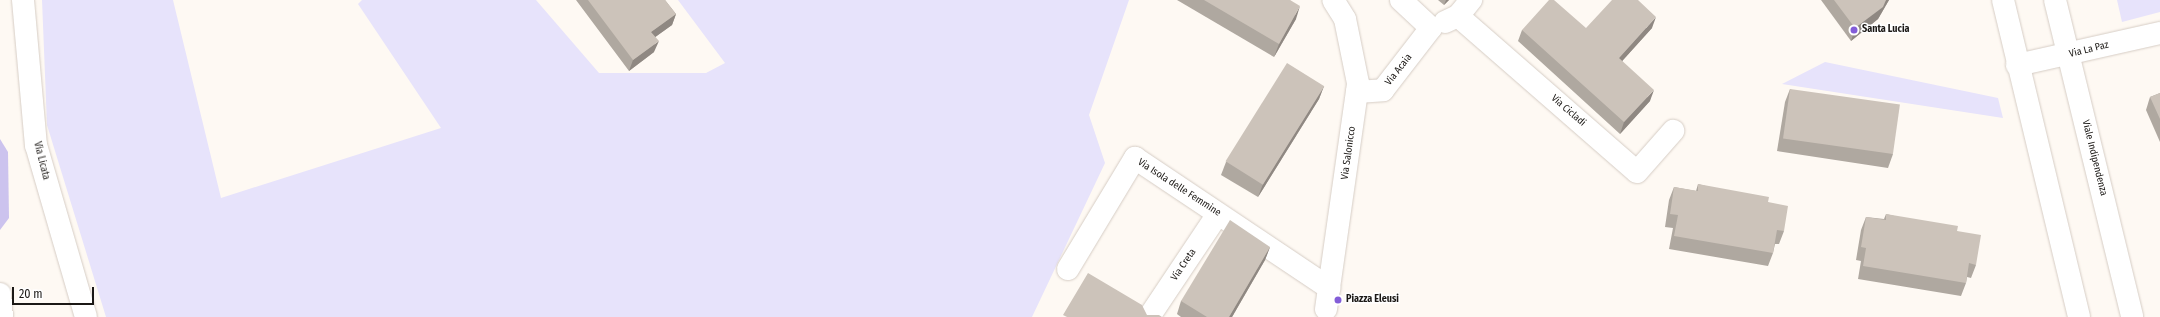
<!DOCTYPE html>
<style>
body{margin:0}
#map{position:relative;width:2160px;height:317px;overflow:hidden;background:#fef9f3;font-family:"Fira Sans Condensed",sans-serif}
div>[style]{position:absolute}
[style*='--x']{left:calc(var(--x)*1px);top:calc(var(--y)*1px);width:calc(var(--w)*1px);rotate:calc(var(--a)*1deg)}
.green>*{inset:0;background:#e7e3fb}
.forest>*{inset:0;background:#ccc3ee}
.roads{filter:drop-shadow(0 0 1px #d6cdc5) drop-shadow(0 0 1px #d6cdc5)}
.street>*{height:22px;margin:-11px;padding:0 11px;transform-origin:11px;border-radius:11px;background:#fff}
.secondary>*{height:22px;margin:-11px;padding:0 11px;transform-origin:11px;border-radius:11px;background:#fff}
.wall>*{inset:0;background:#afa8a0}
.shaded-wall>*{inset:0;background:#8f8882}
.building>*{inset:0;background:#ccc3ba;transform-origin:0 0}
.dots>*{width:11px;height:11px;translate:-50% -50%;box-sizing:border-box;border:2px solid #fff;border-radius:50%}
span{translate:-50% -50%;white-space:nowrap;text-align:center;line-height:1.15;-webkit-text-stroke:3px #fff;paint-order:stroke}
.poi-label{font-size:10px;color:#1b1815;font-weight:700}
.left{translate:0 -50%;text-align:left}
.street-label{font-size:10px;color:#1b1815}
.scale{position:absolute;left:12px;top:287px;width:82px;height:18px;box-sizing:border-box;border:2px solid #1b1815;border-top:0;padding-left:5px;font-size:12px;line-height:14px;white-space:nowrap;color:#1b1815;-webkit-text-stroke:3px #fff;paint-order:stroke}
</style>
<div id="map">
<div class="green">
<i style="clip-path:polygon(42px 0,173px 0,221px 198px,441px 128px,358px 4px,362px 0,536px 0,599px 73px,706px 73px,725px 63px,678px 0,1129px 0,1089px 115px,1105px 163px,1032px 317px,106px 317px,47px 125px)"></i>
<i style="clip-path:polygon(2117px 0,2160px 0,2160px 12px,2122px 22px)"></i>
<i style="clip-path:polygon(1825px 62px,1998px 98px,2003px 118px,1782px 84px)"></i>
</div>
<div class="forest">
<i style="clip-path:polygon(0 139px,8px 152px,9px 218px,0 230px)"></i>
</div>
<div class="roads">
<div class="street">
<i style="--x:1458;--y:16;--w:237;--a:41.1"></i>
<i style="--x:1637;--y:172;--w:55;--a:-48.7"></i>
<i style="--x:1445;--y:22;--w:14;--a:-25"></i>
<i style="--x:1458;--y:16;--w:21;--a:-51"></i>
<i style="--x:2017;--y:65;--w:147;--a:-12.6"></i>
<i style="--x:1357;--y:92;--w:26;--a:-4"></i>
<i style="--x:1383;--y:90;--w:78;--a:-52.3"></i>
<i style="--x:1431;--y:28;--w:41;--a:-137"></i>
<i style="--x:1068;--y:269;--w:130;--a:-58.9"></i>
<i style="--x:1135;--y:158;--w:234;--a:33.8"></i>
<i style="--x:0;--y:294;--w:23;--a:85"></i>
<i style="--x:1326;--y:309;--w:228;--a:-81.9"></i>
<i style="--x:1358;--y:83;--w:65;--a:-101.5"></i>
<i style="--x:1345;--y:19;--w:22;--a:-122"></i>
<i style="--x:1149;--y:317;--w:124;--a:-56.2"></i>
</div>
<div class="secondary">
<i style="--x:23;--y:0;--w:146;--a:84.9"></i>
<i style="--x:36;--y:145;--w:179;--a:73.8"></i>
<i style="--x:2003;--y:0;--w:326;--a:76.5"></i>
<i style="--x:2055;--y:0;--w:326;--a:76.3"></i>
</div>
</div>
<div class="wall">
<i style="clip-path:polygon(576px 0,665px 0,676px 14px,672px 25px,655px 37px,654px 52px,629px 71px)"></i>
<i style="clip-path:polygon(1177px 0,1290px 0,1296px 19px,1274px 57px)"></i>
<i style="clip-path:polygon(1438px 0,1449px 0,1444px 5px)"></i>
<i style="clip-path:polygon(1821px 0,1889px 0,1878px 19px,1851px 41px)"></i>
<i style="clip-path:polygon(1586px 28px,1652px 28px,1622px 61px,1650px 101px,1620px 134px,1518px 41px,1522px 30px)"></i>
<i style="clip-path:polygon(1324px 86px,1319px 99px,1258px 197px,1221px 175px,1226px 162px)"></i>
<i style="clip-path:polygon(1790px 89px,1893px 154px,1888px 168px,1777px 151px,1785px 102px)"></i>
<i style="clip-path:polygon(2160px 93px,2160px 142px,2146px 110px,2150px 97px)"></i>
<i style="clip-path:polygon(1698px 184px,1768px 202px,1784px 231px,1779px 244px,1775px 244px,1773px 253px,1768px 266px,1669px 249px,1673px 228px,1665px 227px,1669px 200px,1674px 187px,1696px 191px)"></i>
<i style="clip-path:polygon(1886px 214px,1957px 231px,1976px 265px,1971px 278px,1967px 277px,1966px 283px,1961px 296px,1858px 279px,1861px 261px,1856px 260px,1861px 230px,1866px 217px,1884px 219px)"></i>
<i style="clip-path:polygon(1270px 247px,1265px 260px,1232px 317px,1181px 317px,1177px 314px,1181px 301px)"></i>
</div>
<div class="shaded-wall">
<i style="clip-path:polygon(1446px 0,1449px 0,1444px 5px)"></i>
<i style="clip-path:polygon(1886px 0,1889px 0,1878px 19px,1851px 41px,1855px 28px)"></i>
<i style="clip-path:polygon(1300px 6px,1296px 19px,1274px 57px,1279px 44px)"></i>
<i style="clip-path:polygon(676px 14px,672px 25px,647px 43px,651px 32px)"></i>
<i style="clip-path:polygon(1656px 17px,1652px 28px,1615px 69px,1619px 58px)"></i>
<i style="clip-path:polygon(659px 41px,654px 52px,629px 71px,633px 60px)"></i>
<i style="clip-path:polygon(1324px 86px,1319px 99px,1258px 197px,1263px 184px)"></i>
<i style="clip-path:polygon(1654px 90px,1650px 101px,1620px 134px,1624px 122px)"></i>
<i style="clip-path:polygon(1270px 247px,1265px 260px,1232px 317px,1229px 317px)"></i>
</div>
<div class="building">
<i style="clip-path:polygon(588px 0,665px 0,676px 14px,651px 32px,659px 41px,633px 60px)"></i>
<i style="clip-path:polygon(1204px 0,1290px 0,1300px 6px,1279px 44px)"></i>
<i style="clip-path:polygon(1549px 0,1554px 0,1586px 28px,1612px 0,1638px 0,1656px 17px,1619px 58px,1654px 90px,1624px 122px,1522px 30px)"></i>
<i style="clip-path:polygon(1834px 0,1886px 0,1883px 7px,1855px 28px)"></i>
<i style="left:1287px;top:63px;width:44px;height:116px;rotate:32deg"></i>
<i style="left:1790px;top:89px;width:111px;height:50px;rotate:8deg"></i>
<i style="clip-path:polygon(2160px 93px,2160px 119px,2150px 97px)"></i>
<i style="clip-path:polygon(1698px 184px,1769px 197px,1768px 202px,1788px 206px,1784px 231px,1777px 230px,1773px 253px,1674px 236px,1678px 215px,1670px 214px,1674px 187px,1698px 191px)"></i>
<i style="clip-path:polygon(1886px 214px,1958px 226px,1957px 231px,1981px 235px,1976px 265px,1969px 263px,1966px 283px,1863px 266px,1866px 248px,1861px 247px,1866px 217px,1886px 220px)"></i>
<i style="clip-path:polygon(1230px 220px,1270px 247px,1229px 317px,1207px 317px,1181px 301px)"></i>
<i style="clip-path:polygon(1088px 273px,1142px 305px,1147px 315px,1159px 315px,1162px 317px,1067px 317px,1063px 315px)"></i>
</div>
<div class="dots">
<i style="left:1854px;top:30px;background:#835dd8"></i>
<i style="left:1338px;top:300px;background:#835dd8"></i>
</div>
<div class="poi-label">
<span class="left" style="left:1862px;top:30px">Santa Lucia</span>
<span class="left" style="left:1346px;top:300px">Piazza Eleusi</span>
</div>
<div class="street-label">
<span style="left:2089px;top:50px;rotate:-14deg">Via La Paz</span>
<span style="left:1399px;top:70px;rotate:-52deg">Via Acaia</span>
<span style="left:1568px;top:111px;rotate:41deg">Via Cicladi</span>
<span style="left:1349px;top:153px;rotate:-82deg">Via Salonicco</span>
<span style="left:2094px;top:158px;rotate:76deg">Viale Indipendenza</span>
<span style="left:41px;top:161px;rotate:76deg">Via Licata</span>
<span style="left:1179px;top:188px;rotate:33deg">Via Isola delle Femmine</span>
<span style="left:1184px;top:265px;rotate:-56deg">Via Creta</span>
</div>
<div class="scale">20 m</div>
</div>
